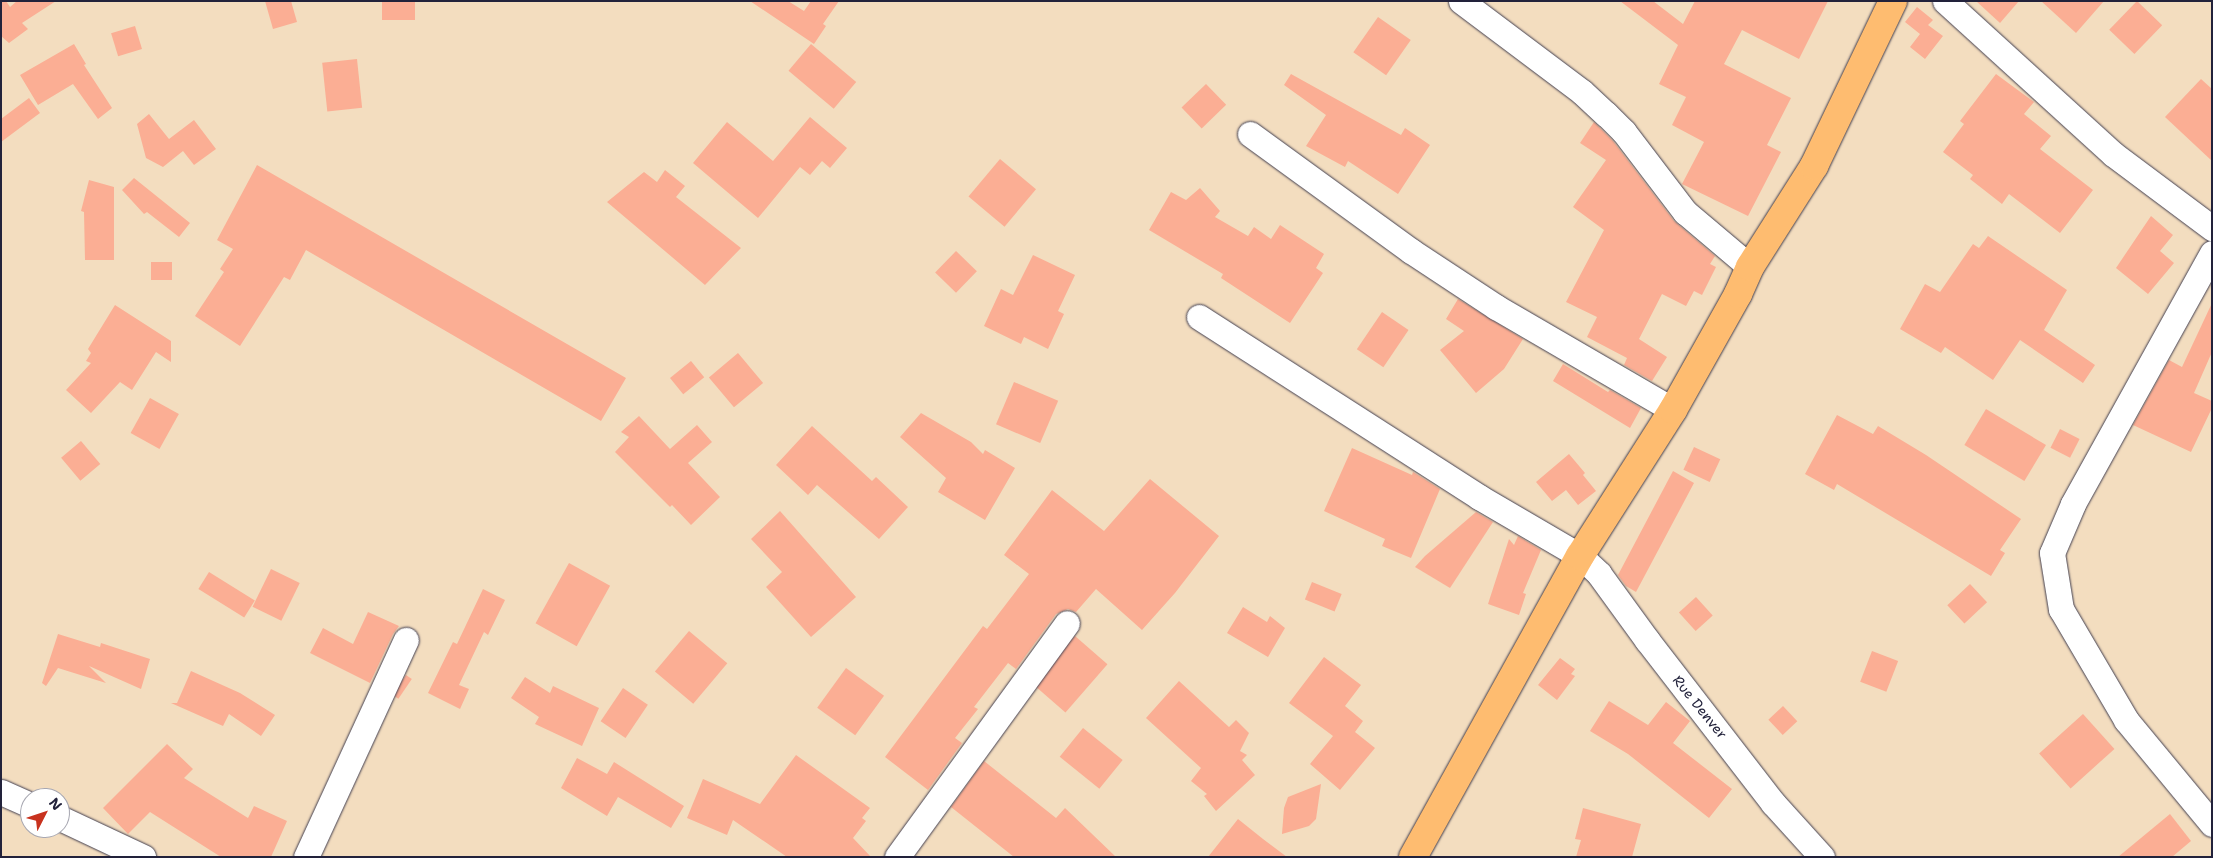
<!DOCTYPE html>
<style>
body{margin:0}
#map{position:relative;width:2213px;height:858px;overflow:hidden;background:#f3ddbf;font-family:"Shantell Sans",sans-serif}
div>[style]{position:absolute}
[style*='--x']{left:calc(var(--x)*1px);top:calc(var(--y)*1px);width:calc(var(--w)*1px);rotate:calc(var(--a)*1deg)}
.building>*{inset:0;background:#fbae94;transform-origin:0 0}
.roads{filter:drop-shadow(0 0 1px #413e4f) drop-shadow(0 0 1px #413e4f)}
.minor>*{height:25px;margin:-12.5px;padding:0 12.5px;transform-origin:12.5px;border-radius:12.5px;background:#fff}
.major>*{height:28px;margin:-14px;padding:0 14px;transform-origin:14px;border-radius:14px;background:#febc70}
span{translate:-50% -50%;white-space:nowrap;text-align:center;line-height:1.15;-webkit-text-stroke:4px #fff;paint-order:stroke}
.street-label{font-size:14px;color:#22223b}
.frame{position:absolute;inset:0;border:2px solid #22223b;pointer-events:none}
.north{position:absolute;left:20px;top:788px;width:50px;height:50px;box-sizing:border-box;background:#fff;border:1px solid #a7a7b1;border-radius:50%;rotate:49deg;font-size:14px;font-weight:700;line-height:20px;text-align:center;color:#22223b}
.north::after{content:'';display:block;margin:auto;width:18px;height:22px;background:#c8321e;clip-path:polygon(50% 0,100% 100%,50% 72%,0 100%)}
</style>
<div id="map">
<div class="building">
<i style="clip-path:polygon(1px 1px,6px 1px,10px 7px,17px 1px,56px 1px,22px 23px,28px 29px,9px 43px,1px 36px)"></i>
<i style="clip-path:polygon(265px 1px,291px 1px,297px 22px,273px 29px)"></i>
<i style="left:382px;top:1px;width:33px;height:19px"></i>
<i style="clip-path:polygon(750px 1px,788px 1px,804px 11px,811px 1px,839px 1px,823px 24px,826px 26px,814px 44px)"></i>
<i style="clip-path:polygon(1620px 1px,1653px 1px,1683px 24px,1695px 1px,1828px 1px,1799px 59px,1742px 30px,1724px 64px,1791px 98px,1767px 145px,1781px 152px,1748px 216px,1682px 184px,1704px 142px,1672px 125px,1686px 97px,1659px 84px,1678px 45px)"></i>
<i style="clip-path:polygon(1976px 1px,2019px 1px,2000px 23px)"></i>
<i style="clip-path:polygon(2041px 1px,2104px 1px,2076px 33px)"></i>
<i style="left:2137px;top:1px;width:35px;height:40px;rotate:44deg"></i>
<i style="clip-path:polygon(1917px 7px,1933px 20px,1928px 25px,1943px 36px,1925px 59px,1910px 47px,1920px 34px,1905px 22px)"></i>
<i style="left:1378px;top:17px;width:40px;height:43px;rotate:35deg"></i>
<i style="left:135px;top:26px;width:24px;height:25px;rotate:73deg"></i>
<i style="clip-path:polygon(74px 44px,86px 64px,84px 65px,112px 108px,98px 119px,73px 84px,38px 105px,20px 75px)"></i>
<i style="left:811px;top:44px;width:59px;height:35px;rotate:40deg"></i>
<i style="left:357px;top:59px;width:49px;height:35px;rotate:84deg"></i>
<i style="clip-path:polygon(1291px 74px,1401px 135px,1405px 128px,1430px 145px,1398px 194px,1348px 161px,1345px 167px,1306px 146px,1326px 115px,1284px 85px)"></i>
<i style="clip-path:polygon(1996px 74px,2034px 102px,2024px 114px,2051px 136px,2040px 149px,2093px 190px,2060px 233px,2009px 194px,2002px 204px,1970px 179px,1973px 175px,1943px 152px,1964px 124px,1960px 121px)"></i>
<i style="clip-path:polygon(2201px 79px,2212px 89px,2212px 161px,2165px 117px)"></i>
<i style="left:1206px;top:84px;width:29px;height:34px;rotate:46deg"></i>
<i style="clip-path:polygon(29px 98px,40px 113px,1px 142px,1px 119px)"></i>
<i style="clip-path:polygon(149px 114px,169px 139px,194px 120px,216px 149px,194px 165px,183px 151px,163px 167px,146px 158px,137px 124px)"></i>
<i style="clip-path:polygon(810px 117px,847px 148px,830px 168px,822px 161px,810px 175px,800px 167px,758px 218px,693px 163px,727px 122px,773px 161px)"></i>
<i style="clip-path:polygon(1594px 122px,1613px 141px,1674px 221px,1715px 256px,1710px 264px,1716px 267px,1702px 295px,1694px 291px,1686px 306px,1662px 294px,1639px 339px,1667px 357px,1652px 381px,1624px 365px,1627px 358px,1587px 337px,1597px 317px,1566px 302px,1604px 230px,1573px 207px,1606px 160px,1580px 143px)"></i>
<i style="left:1000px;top:159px;width:47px;height:49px;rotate:40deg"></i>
<i style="clip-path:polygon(257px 165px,626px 378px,601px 421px,306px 250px,290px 280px,284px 277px,240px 346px,195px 316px,224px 272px,220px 269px,233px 249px,217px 240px)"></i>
<i style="clip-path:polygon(665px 170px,685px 186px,676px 197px,741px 248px,705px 285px,607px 202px,644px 172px,657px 182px)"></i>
<i style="clip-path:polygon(134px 178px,190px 223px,179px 237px,147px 212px,144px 214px,122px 190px)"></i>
<i style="clip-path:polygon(89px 180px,114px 187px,114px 260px,85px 260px,84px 212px,81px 211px)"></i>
<i style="clip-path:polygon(1200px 188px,1220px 211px,1215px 217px,1248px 236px,1254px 227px,1271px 239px,1280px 225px,1324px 254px,1316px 268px,1323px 273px,1290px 323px,1221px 278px,1223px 274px,1149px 230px,1171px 192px,1186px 200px)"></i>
<i style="clip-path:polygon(2151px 216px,2173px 235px,2160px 251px,2174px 263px,2148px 294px,2116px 268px)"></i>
<i style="clip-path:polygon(1988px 236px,2067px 290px,2044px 330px,2095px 365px,2083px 383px,2020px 340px,1993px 380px,1945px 347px,1941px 353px,1900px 329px,1925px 284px,1940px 292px,1973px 244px,1979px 248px)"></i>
<i style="left:956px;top:251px;width:29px;height:30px;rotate:44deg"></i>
<i style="clip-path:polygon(1033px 255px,1075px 275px,1058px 311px,1064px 314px,1048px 349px,1024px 337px,1021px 344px,984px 326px,1001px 289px,1013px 295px)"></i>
<i style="left:151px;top:262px;width:21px;height:18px"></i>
<i style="clip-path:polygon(1458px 299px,1523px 339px,1504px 369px,1476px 393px,1440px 350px,1464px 331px,1446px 319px)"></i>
<i style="clip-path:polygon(2212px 303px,2212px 352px,2194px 393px,2212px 401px,2212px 408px,2191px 452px,2133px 425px,2169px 360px,2182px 367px)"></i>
<i style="clip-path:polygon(115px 305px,171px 341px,171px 362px,156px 352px,132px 390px,120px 382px,91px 413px,66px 390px,91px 363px,86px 361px,91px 353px,88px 349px)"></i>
<i style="left:1382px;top:312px;width:32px;height:45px;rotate:34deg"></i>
<i style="left:738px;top:353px;width:39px;height:38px;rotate:50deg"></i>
<i style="left:691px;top:361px;width:21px;height:27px;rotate:51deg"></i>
<i style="clip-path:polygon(1563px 364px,1608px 392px,1610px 390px,1641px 408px,1630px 428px,1553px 381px)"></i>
<i style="left:1014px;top:382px;width:48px;height:46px;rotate:23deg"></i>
<i style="left:150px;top:398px;width:33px;height:40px;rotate:29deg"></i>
<i style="left:1986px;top:409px;width:70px;height:42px;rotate:31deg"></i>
<i style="clip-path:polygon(921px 413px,971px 442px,983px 454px,985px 450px,1015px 468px,985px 520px,938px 492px,946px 478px,900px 437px)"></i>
<i style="clip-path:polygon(1837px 415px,1873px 434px,1878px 426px,1926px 455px,2021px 519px,2000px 550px,2005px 553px,1991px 576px,1837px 484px,1834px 490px,1805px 474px)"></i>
<i style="clip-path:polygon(639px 416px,670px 449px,697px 425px,712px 442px,688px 463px,720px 497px,691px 525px,672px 505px,670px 507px,615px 452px,629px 437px,621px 432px)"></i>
<i style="clip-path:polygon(812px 426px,872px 481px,876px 477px,908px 507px,879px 539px,817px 485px,808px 495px,776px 465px)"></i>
<i style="left:2060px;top:429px;width:22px;height:21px;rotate:27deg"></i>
<i style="left:81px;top:441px;width:30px;height:26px;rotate:50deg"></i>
<i style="left:1694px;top:447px;width:29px;height:25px;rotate:25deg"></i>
<i style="clip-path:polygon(1352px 448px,1412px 475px,1413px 472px,1440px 489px,1411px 558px,1382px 546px,1385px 539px,1324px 511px)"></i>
<i style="clip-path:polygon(1569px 454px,1585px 473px,1583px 475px,1596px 491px,1578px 505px,1566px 490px,1552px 501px,1536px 482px)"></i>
<i style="clip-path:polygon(1673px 471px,1694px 483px,1636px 592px,1626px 586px,1618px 575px)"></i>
<i style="clip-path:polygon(1150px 479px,1219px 536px,1175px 593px,1142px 630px,1096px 589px,1076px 612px,1068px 609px,1056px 614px,1016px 669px,1008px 663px,974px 707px,978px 709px,955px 738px,962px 743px,928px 790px,885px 757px,983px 626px,987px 629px,1029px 574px,1004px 555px,1052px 490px,1104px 531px)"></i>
<i style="clip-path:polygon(780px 511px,856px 597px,811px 637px,766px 587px,782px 572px,751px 539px)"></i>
<i style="clip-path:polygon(1476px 512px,1493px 522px,1450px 588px,1415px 567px,1425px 556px)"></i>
<i style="clip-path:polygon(1518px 536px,1541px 550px,1523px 593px,1526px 594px,1519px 615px,1488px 604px,1509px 539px,1514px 545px)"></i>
<i style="left:569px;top:563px;width:47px;height:69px;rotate:29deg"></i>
<i style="left:271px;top:569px;width:32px;height:42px;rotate:26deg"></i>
<i style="left:209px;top:572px;width:54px;height:20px;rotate:32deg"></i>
<i style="left:1312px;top:582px;width:32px;height:19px;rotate:22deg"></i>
<i style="left:1970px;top:584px;width:25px;height:31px;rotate:47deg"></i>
<i style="clip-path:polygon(483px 589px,505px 600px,488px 635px,484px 632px,459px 685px,469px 689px,460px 709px,428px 693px,453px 642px,457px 644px)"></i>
<i style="left:1696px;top:597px;width:25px;height:23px;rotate:48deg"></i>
<i style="clip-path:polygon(1243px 607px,1267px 622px,1270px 616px,1285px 628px,1268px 657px,1227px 633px)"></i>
<i style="clip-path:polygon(368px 612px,399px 626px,393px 634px,370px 683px,310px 653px,323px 628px,353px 644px)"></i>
<i style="left:689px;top:631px;width:50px;height:53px;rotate:40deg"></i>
<i style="clip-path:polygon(58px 634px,100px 647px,101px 643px,150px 659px,141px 689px,89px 666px,106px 683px,58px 668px,46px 686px,42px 683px)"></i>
<i style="left:1075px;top:636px;width:43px;height:64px;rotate:41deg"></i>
<i style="left:1872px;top:651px;width:28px;height:33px;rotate:21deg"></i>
<i style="clip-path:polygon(1324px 657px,1361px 685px,1345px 706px,1363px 721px,1355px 732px,1375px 748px,1340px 790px,1310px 764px,1333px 736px,1289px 703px)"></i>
<i style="clip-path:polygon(1560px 658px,1575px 669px,1571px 674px,1575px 676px,1557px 700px,1538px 685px)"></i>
<i style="left:846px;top:668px;width:47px;height:49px;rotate:36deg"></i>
<i style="clip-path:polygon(191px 671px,240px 693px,275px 715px,261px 736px,229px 714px,223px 726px,171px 703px,177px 703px)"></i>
<i style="left:406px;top:675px;width:7px;height:24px;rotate:34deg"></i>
<i style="clip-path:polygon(525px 677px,550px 693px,553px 686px,599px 708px,582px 746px,535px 724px,539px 717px,511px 698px)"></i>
<i style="clip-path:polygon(1179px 681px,1229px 727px,1236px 720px,1249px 733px,1240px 751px,1247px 755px,1242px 760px,1255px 775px,1216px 811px,1204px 796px,1207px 794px,1191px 781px,1201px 768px,1146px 718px)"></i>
<i style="left:623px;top:688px;width:30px;height:40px;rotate:34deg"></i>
<i style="clip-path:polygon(1609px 701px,1648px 725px,1666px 702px,1690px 721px,1673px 743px,1732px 789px,1709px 818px,1628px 754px,1590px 731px)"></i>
<i style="left:1783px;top:706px;width:21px;height:20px;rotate:47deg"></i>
<i style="left:2083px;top:714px;width:47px;height:59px;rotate:48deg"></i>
<i style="left:1083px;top:728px;width:51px;height:37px;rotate:39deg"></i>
<i style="clip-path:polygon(167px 744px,193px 769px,184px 778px,248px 818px,254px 806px,287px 821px,271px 857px,221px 857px,150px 812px,128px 834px,103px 808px)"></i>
<i style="clip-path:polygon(796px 755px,870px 808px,862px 818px,866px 821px,853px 838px,871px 857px,787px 857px,733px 820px,727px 835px,687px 818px,703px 779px,760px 804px)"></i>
<i style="clip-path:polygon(577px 758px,607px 774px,614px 762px,684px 806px,671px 828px,618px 797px,607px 816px,561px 788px)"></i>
<i style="clip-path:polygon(984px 761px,1056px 818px,1065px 808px,1116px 857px,1014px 857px,951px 807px)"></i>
<i style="clip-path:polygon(1321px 784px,1316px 819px,1309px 826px,1282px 834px,1284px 808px,1288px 797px)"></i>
<i style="clip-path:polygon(1583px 808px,1641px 824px,1632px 857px,1576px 857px,1581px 840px,1575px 839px)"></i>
<i style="clip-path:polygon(2170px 814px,2191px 841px,2172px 857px,2118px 857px)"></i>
<i style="clip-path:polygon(1238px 819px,1263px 839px,1287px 857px,1208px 857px)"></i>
</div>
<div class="roads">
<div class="minor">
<i style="--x:1461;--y:1;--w:151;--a:36.9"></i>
<i style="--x:1582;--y:92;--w:33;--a:43"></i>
<i style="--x:1606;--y:114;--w:25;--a:45"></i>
<i style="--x:1624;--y:132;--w:101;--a:52.7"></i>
<i style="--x:1685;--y:212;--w:85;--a:40.2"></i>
<i style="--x:1945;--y:1;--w:227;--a:42.3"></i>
<i style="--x:2113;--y:154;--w:124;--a:36.8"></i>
<i style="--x:1250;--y:134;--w:199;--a:36"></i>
<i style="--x:1411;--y:251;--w:102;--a:33.4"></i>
<i style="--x:1496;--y:307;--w:205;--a:30.2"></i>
<i style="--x:2212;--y:253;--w:287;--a:119"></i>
<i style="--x:2073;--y:504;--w:53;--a:113.2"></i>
<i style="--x:2052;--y:553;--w:57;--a:80.9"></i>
<i style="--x:2061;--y:609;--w:129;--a:59.6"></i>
<i style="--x:2126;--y:720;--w:135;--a:50.4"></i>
<i style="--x:1199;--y:317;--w:333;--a:32.7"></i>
<i style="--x:1479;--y:497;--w:117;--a:30.3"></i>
<i style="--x:1580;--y:556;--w:26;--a:43"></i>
<i style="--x:1599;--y:574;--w:82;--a:54"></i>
<i style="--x:1647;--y:640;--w:206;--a:52.3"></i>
<i style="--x:1773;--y:803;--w:73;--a:47.8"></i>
<i style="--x:1;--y:792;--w:32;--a:24"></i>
<i style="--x:60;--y:818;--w:92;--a:25.2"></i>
<i style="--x:306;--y:857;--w:239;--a:-65.3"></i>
<i style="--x:897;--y:857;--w:289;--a:-54"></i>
</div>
<div class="major">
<i style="--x:1413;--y:857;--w:344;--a:-61"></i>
<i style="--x:1580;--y:556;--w:173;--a:-57.5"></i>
<i style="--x:1673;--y:410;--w:133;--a:-60.7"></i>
<i style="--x:1738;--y:294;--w:30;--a:-66"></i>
<i style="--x:1750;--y:267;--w:120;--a:-57.6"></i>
<i style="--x:1814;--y:166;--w:183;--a:-64.4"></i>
</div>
</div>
<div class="street-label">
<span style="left:1700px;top:707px;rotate:51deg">Rue Denver</span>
</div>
<div class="frame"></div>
<div class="north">N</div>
</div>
